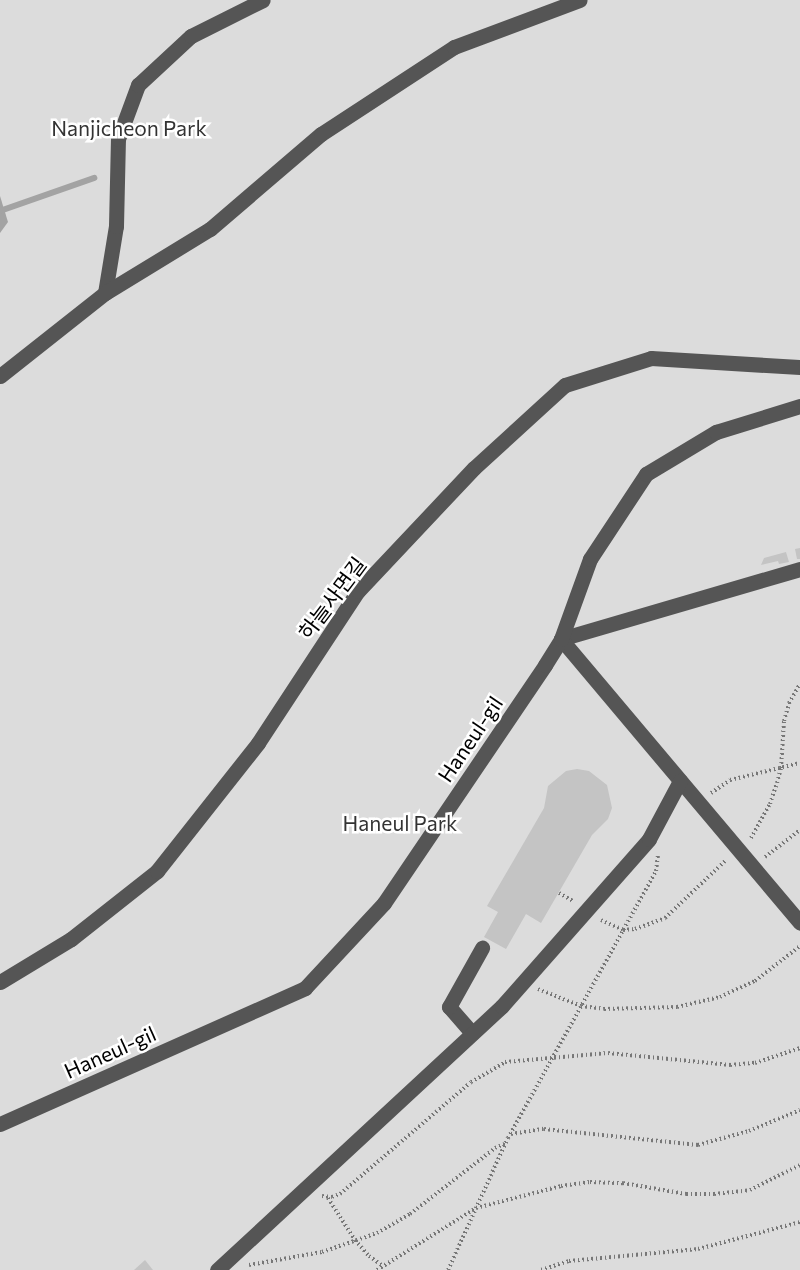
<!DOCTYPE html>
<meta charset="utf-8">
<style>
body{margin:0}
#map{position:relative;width:800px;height:1270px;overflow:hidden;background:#fff;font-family:Commissioner,"Noto Sans KR",sans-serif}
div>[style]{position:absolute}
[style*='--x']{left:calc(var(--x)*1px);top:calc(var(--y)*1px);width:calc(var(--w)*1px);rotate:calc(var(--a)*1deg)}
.green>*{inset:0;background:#dcdcdc;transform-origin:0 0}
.water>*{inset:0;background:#a3a3a3}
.stream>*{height:6px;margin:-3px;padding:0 3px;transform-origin:3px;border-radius:3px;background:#a3a3a3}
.building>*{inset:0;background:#c4c4c4}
.path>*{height:4px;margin-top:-2px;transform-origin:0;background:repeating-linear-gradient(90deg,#777 0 1.5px,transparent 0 4.5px)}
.minor>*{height:15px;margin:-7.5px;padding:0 7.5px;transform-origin:7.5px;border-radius:7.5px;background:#555}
span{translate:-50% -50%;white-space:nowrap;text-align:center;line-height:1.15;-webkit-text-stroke:5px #fff;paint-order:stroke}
.park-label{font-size:21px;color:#333}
.street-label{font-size:21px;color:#000}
</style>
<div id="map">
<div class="green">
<i style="left:0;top:0;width:800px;height:1270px"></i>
</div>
<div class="water">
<i style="clip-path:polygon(0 196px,8px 222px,0 233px)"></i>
</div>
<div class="stream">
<i style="--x:0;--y:211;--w:100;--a:-19.3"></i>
</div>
<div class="building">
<i style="clip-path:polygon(800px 548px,800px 559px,797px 559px,795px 549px)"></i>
<i style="clip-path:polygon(786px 552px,789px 562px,779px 564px,778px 561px,761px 565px,764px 558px)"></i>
<i style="clip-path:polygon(577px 769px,589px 771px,607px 785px,612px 808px,608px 819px,592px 835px,541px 923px,526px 914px,506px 949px,484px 937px,498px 912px,487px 906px,544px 808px,548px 786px,566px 771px)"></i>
<i style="clip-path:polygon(145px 1260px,153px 1270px,134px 1270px)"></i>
</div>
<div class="path">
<i style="--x:711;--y:793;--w:23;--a:-34"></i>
<i style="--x:730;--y:780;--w:72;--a:-13.7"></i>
<i style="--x:751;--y:838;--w:39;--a:-61"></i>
<i style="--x:770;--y:804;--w:22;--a:-72"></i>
<i style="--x:777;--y:783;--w:16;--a:-75"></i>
<i style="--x:781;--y:768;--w:47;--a:-86.3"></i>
<i style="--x:784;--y:721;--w:19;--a:-74"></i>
<i style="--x:789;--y:703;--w:22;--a:-60"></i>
<i style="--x:765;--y:857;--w:44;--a:-37.6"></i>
<i style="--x:559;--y:893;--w:16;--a:30"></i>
<i style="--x:601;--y:920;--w:24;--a:24"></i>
<i style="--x:623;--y:930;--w:12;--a:-5"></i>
<i style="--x:635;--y:929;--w:32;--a:-20"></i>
<i style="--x:665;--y:918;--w:83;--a:-43.5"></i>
<i style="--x:538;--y:989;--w:46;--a:21.6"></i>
<i style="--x:581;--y:1006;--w:23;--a:7"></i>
<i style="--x:604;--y:1009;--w:73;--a:-1.6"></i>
<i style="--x:677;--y:1007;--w:44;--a:-13.1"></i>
<i style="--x:720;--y:997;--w:38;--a:-25"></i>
<i style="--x:755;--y:981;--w:57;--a:-37.9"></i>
<i style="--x:511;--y:1134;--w:33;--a:-9"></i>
<i style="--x:544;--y:1129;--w:155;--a:5.9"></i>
<i style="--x:698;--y:1145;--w:53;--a:-15.4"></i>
<i style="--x:749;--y:1131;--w:55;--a:-22.4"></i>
<i style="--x:322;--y:1196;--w:10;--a:6"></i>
<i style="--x:332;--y:1197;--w:9;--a:-21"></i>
<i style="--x:340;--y:1194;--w:172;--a:-40.5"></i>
<i style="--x:471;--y:1082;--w:39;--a:-30"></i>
<i style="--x:505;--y:1062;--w:103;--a:-5"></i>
<i style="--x:608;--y:1053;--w:123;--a:5.6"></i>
<i style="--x:730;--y:1065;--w:25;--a:-5"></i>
<i style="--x:755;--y:1063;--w:47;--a:-18.4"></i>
<i style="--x:328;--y:1198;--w:50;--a:57.3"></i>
<i style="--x:355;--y:1240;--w:21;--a:49"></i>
<i style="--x:369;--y:1256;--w:17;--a:36"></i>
<i style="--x:249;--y:1265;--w:74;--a:-10.1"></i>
<i style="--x:322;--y:1252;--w:58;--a:-19.1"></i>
<i style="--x:377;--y:1233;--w:38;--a:-30"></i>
<i style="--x:410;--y:1214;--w:108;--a:-37.8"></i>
<i style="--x:495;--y:1148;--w:11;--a:-22"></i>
<i style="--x:377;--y:1270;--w:117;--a:-32.1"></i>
<i style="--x:476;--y:1208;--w:88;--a:-14.5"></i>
<i style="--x:561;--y:1186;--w:29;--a:-8"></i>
<i style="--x:590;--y:1182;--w:33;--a:2"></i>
<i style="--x:623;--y:1183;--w:64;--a:9.9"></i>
<i style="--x:686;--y:1194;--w:28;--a:0"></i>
<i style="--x:714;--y:1194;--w:36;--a:-6"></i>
<i style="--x:750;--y:1190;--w:56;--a:-26.6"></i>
<i style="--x:448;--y:1270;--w:145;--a:-65.6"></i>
<i style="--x:508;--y:1138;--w:305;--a:-61"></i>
<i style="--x:656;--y:871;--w:16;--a:-83"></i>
<i style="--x:541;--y:1270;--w:29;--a:-18"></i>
<i style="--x:569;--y:1261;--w:130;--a:-5.3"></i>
<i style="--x:698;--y:1249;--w:106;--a:-14.8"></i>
</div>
<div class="minor">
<i style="--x:105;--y:293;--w:68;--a:-80.7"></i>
<i style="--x:116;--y:226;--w:87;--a:-88.7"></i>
<i style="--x:118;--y:139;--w:58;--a:-69.7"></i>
<i style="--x:138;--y:85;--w:72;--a:-42.8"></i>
<i style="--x:191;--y:36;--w:80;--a:-26.6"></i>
<i style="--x:0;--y:376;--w:134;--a:-38.3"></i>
<i style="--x:105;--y:293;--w:123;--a:-31.4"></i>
<i style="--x:210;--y:229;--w:146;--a:-40.6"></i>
<i style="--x:321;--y:134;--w:159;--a:-33.2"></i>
<i style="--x:454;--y:47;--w:134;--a:-20.5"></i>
<i style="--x:800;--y:569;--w:249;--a:163.7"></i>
<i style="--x:561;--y:639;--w:371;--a:49.9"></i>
<i style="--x:0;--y:982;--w:83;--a:-31.2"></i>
<i style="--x:71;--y:939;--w:110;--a:-38.3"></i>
<i style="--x:157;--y:871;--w:163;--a:-51.7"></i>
<i style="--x:258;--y:743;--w:182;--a:-56.7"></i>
<i style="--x:358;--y:591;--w:169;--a:-46.7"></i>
<i style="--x:474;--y:468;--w:123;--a:-42.4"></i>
<i style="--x:565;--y:385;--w:90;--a:-17.4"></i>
<i style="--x:651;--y:358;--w:149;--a:3.5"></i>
<i style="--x:472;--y:1033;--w:35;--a:-131"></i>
<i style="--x:449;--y:1007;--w:68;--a:-60.8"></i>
<i style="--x:0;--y:1124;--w:334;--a:-24"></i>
<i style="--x:305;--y:988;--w:116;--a:-47.1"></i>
<i style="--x:384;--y:903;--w:287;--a:-55.9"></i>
<i style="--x:545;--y:665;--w:31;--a:-58"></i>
<i style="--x:561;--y:639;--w:85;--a:-70.1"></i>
<i style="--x:590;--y:559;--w:102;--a:-56.6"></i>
<i style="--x:646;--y:474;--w:82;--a:-31"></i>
<i style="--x:716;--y:432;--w:88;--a:-17.2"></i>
<i style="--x:217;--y:1270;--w:388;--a:-42.8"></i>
<i style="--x:502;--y:1006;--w:222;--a:-48.6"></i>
<i style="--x:649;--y:839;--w:66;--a:-61.9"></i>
</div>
<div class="park-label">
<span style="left:129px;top:128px">Nanjicheon Park</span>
<span style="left:400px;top:823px">Haneul Park</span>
</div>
<div class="street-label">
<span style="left:332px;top:598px;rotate:-53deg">하늘사면길</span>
<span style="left:470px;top:739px;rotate:-56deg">Haneul-gil</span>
<span style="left:110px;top:1052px;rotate:-24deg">Haneul-gil</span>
</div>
</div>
